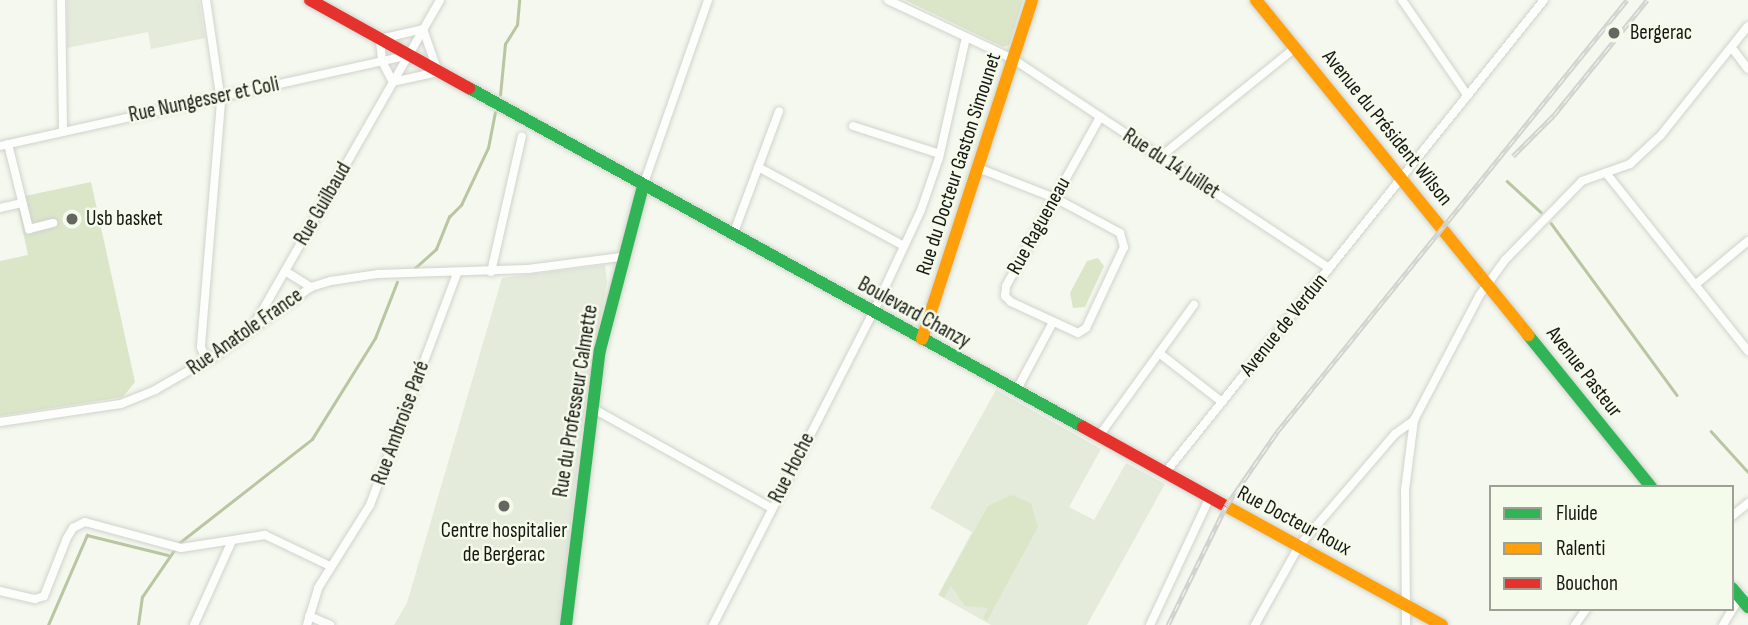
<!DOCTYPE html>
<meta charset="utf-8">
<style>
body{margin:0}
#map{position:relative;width:1748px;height:625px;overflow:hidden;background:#f4f8ee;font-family:"Sofia Sans Condensed",sans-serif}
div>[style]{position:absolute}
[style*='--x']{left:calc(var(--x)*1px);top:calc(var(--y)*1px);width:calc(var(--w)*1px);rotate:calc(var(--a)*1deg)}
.built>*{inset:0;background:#e4ebdb}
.green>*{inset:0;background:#dbe6c9}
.stream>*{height:2.5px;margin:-1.25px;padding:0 1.25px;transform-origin:1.25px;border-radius:1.25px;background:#b8c6a2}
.roads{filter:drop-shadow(0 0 2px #d0d3cc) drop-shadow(0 0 2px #d0d3cc)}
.street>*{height:8px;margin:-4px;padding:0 4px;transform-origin:4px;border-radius:4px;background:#fdfefc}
.fast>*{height:12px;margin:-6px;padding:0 6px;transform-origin:6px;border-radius:6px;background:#30b455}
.slow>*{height:12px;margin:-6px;padding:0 6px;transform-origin:6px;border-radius:6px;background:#ff9f0a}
.jam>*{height:12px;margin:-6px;padding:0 6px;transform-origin:6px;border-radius:6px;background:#e5322d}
.rail>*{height:5px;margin-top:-2.5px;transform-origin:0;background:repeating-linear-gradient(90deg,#f5fbeb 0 8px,#d2d3d0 0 16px);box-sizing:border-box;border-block:2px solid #d2d3d0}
.dots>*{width:19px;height:19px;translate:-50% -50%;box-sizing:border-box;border:4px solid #f5fbeb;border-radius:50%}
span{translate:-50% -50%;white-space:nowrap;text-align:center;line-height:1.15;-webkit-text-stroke:5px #f5fbeb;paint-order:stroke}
.poi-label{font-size:21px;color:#161813}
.left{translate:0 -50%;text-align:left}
.street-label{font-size:21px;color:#161813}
.legend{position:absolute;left:1489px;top:485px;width:245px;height:126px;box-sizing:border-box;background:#f5fbeb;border:2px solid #9ca095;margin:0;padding:9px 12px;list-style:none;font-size:21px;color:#161813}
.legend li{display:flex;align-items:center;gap:14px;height:35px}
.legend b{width:35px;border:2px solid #9ca095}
</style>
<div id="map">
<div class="built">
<i style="clip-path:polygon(67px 0,199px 0,205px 38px,151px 49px,148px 32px,67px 48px)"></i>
<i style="clip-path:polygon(605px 265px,607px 282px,581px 432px,560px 625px,394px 625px,407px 603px,502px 278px)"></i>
<i style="clip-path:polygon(996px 390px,1101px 449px,1069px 507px,1094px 520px,1126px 463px,1165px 484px,1087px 625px,991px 625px,938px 595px,972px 532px,930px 508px)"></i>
</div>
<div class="green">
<i style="clip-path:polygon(905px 0,1023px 0,1009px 45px,1003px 47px)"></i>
<i style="clip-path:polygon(91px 182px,135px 382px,123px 397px,0 416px,0 261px,28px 255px,18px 208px,27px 206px,25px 196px)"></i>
<i style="clip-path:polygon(1098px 258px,1104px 266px,1085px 307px,1073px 308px,1070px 293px,1087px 261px)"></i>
<i style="clip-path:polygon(1011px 495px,1031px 503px,1038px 527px,987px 621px,983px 618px,988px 608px,965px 606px,951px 586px,944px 598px,939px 594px,988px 506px)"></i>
</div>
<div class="stream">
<i style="--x:500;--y:95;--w:51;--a:-84.4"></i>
<i style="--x:505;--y:44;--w:22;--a:-58"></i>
<i style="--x:517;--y:25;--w:25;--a:-85"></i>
<i style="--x:1507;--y:181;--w:46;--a:42.4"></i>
<i style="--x:1551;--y:223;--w:213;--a:53.8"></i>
<i style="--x:415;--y:268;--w:28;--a:-42"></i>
<i style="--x:436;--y:249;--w:35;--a:-68"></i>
<i style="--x:449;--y:217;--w:17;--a:-45"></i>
<i style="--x:461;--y:205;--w:63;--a:-64.7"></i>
<i style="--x:488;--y:148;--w:36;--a:-79"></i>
<i style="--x:1711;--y:431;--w:55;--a:47.9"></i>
<i style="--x:48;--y:625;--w:98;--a:-66.6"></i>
<i style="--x:87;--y:535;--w:83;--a:13.9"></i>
<i style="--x:138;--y:625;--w:28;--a:-82"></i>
<i style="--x:142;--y:597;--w:65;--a:-55.6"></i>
<i style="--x:179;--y:543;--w:169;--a:-38"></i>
<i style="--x:312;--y:439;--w:119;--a:-58"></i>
<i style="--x:375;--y:338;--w:60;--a:-68.6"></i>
</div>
<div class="roads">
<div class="street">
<i style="--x:61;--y:0;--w:132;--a:89.1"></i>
<i style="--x:206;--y:0;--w:103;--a:81.6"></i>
<i style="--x:221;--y:102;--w:246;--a:94.7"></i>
<i style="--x:201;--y:347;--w:14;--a:69"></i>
<i style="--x:888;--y:0;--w:138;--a:25.3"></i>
<i style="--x:1013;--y:59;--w:379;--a:33.5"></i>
<i style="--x:1402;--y:0;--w:116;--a:55.5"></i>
<i style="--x:423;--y:29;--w:46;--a:70.8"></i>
<i style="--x:438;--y:72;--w:46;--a:167.5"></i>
<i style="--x:393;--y:82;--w:24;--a:-118"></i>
<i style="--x:382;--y:61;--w:22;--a:-95"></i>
<i style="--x:380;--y:39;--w:44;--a:-13.1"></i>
<i style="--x:1732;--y:48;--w:26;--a:53"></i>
<i style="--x:853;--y:126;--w:91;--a:17.8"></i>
<i style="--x:8;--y:144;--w:88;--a:76.1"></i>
<i style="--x:29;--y:229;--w:25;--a:-14"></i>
<i style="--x:0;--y:146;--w:419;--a:-12.5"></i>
<i style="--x:1160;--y:157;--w:174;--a:-38.9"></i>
<i style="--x:758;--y:167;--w:166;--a:28.4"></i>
<i style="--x:978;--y:168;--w:83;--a:21.3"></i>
<i style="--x:1055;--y:198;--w:74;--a:28.3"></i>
<i style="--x:1120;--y:233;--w:15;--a:74"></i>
<i style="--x:1124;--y:247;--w:89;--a:115.1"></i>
<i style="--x:1086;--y:328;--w:9;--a:148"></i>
<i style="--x:1078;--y:333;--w:74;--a:-155.2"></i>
<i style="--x:1011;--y:302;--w:8;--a:-135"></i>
<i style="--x:1005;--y:296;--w:10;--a:-84"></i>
<i style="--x:1006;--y:286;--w:101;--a:-60.9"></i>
<i style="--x:1055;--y:198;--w:93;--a:-60.9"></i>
<i style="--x:1606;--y:173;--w:228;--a:51.4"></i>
<i style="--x:643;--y:186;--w:197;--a:-70.7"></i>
<i style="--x:0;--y:208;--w:23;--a:-13"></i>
<i style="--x:733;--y:235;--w:132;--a:-69.6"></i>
<i style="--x:285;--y:271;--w:31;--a:32"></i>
<i style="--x:491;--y:272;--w:139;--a:-77.2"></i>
<i style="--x:1695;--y:285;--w:69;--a:-39.7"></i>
<i style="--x:254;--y:325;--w:374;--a:-60.2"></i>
<i style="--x:1159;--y:353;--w:80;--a:37.9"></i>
<i style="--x:1016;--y:391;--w:76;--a:-61.8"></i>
<i style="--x:592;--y:408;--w:206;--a:29.1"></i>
<i style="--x:0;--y:422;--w:122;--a:-8.5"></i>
<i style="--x:121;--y:404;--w:37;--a:-22"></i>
<i style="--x:155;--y:390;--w:70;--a:-29.8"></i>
<i style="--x:216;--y:355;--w:117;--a:-35.6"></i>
<i style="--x:311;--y:287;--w:21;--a:-17"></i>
<i style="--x:331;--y:281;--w:48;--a:-8.5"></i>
<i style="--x:378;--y:274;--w:150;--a:-1.9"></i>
<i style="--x:528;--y:269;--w:94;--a:-7.4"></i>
<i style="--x:1099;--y:436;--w:162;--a:-54.1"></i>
<i style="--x:1165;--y:473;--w:606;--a:-51.3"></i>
<i style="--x:1732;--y:516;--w:21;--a:-39"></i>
<i style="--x:0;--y:591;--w:36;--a:13"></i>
<i style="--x:35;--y:599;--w:9;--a:-18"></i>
<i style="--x:44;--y:596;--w:62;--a:-68.4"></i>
<i style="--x:67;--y:538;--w:12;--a:-59"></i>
<i style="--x:73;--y:528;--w:13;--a:-27"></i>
<i style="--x:85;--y:522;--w:99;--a:15.2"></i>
<i style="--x:181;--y:548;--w:85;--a:-8.8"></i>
<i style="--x:265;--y:535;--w:72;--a:25.5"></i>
<i style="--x:309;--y:616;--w:23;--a:23"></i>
<i style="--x:194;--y:625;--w:90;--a:-65.7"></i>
<i style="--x:307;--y:625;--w:39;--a:-73"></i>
<i style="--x:318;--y:588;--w:98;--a:-57.9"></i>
<i style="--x:370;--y:505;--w:248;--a:-69.4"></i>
<i style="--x:713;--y:625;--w:367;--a:-62.9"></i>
<i style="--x:880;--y:298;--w:97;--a:-65"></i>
<i style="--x:921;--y:210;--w:55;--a:-70.9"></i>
<i style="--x:939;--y:158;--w:124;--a:-77.4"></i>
<i style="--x:1150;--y:625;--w:141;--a:-64.9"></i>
<i style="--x:1255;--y:625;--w:90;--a:-60.9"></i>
<i style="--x:1299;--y:546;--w:148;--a:-49.4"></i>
<i style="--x:1395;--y:434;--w:24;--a:-36"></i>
<i style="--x:1406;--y:625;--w:135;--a:-90.4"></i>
<i style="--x:1405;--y:490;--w:71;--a:-82.7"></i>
<i style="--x:1414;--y:420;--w:140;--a:-62.3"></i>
<i style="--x:1479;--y:296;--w:44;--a:-54.2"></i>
<i style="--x:1505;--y:260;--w:110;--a:-45.7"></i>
<i style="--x:1582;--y:181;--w:51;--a:-19.5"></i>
<i style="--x:1630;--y:164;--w:42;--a:-43.1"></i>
<i style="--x:1661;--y:135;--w:139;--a:-51.4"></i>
<i style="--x:1575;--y:625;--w:19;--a:-55"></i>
<i style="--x:1723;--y:625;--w:33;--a:-59"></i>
</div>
<div class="fast">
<i style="--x:469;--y:88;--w:701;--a:28.9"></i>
<i style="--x:1528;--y:335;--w:196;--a:51"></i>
<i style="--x:1732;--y:588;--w:25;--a:50"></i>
<i style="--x:566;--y:625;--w:277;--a:-83"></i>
<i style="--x:600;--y:350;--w:170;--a:-75.3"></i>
</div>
<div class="slow">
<i style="--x:1256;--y:0;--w:432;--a:50.9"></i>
<i style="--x:922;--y:339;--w:356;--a:-72"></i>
<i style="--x:1222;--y:504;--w:251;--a:28.8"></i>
</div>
<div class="jam">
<i style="--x:310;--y:0;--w:182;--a:29"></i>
<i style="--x:1083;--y:427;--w:159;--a:29"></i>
</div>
</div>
<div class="rail">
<i style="--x:1513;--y:156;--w:58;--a:-45"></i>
<i style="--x:1554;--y:115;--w:148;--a:-51"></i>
<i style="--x:1168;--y:625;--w:132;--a:-64"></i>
<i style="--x:1226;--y:506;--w:90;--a:-55.4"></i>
<i style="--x:1277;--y:432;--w:556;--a:-50.99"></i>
</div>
<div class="dots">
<i style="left:1614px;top:33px;background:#646660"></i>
<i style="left:72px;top:219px;background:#646660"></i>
<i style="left:504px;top:506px;background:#646660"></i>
</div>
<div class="poi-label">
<span class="left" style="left:1630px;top:33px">Bergerac</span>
<span class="left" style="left:86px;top:219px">Usb basket</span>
<span style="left:504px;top:543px">Centre hospitalier<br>de Bergerac</span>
</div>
<div class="street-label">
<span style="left:204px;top:100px;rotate:-12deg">Rue Nungesser et Coli</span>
<span style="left:1387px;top:128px;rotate:51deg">Avenue du Président Wilson</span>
<span style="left:959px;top:164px;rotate:-72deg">Rue du Docteur Gaston Simounet</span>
<span style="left:1171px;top:164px;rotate:33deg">Rue du 14 Juillet</span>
<span style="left:323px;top:204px;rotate:-60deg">Rue Guilbaud</span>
<span style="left:1039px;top:226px;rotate:-61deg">Rue Ragueneau</span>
<span style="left:914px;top:313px;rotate:29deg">Boulevard Chanzy</span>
<span style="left:1284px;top:325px;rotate:-51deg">Avenue de Verdun</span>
<span style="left:245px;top:332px;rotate:-35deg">Rue Anatole France</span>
<span style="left:1584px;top:372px;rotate:52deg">Avenue Pasteur</span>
<span style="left:576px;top:401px;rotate:-81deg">Rue du Professeur Calmette</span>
<span style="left:401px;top:423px;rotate:-70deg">Rue Ambroise Paré</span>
<span style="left:792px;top:468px;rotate:-63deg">Rue Hoche</span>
<span style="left:1294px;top:521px;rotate:28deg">Rue Docteur Roux</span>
</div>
<ul class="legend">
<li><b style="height:9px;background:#30b455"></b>Fluide</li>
<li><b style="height:9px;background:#ff9f0a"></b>Ralenti</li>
<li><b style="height:9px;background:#e5322d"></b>Bouchon</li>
</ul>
</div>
